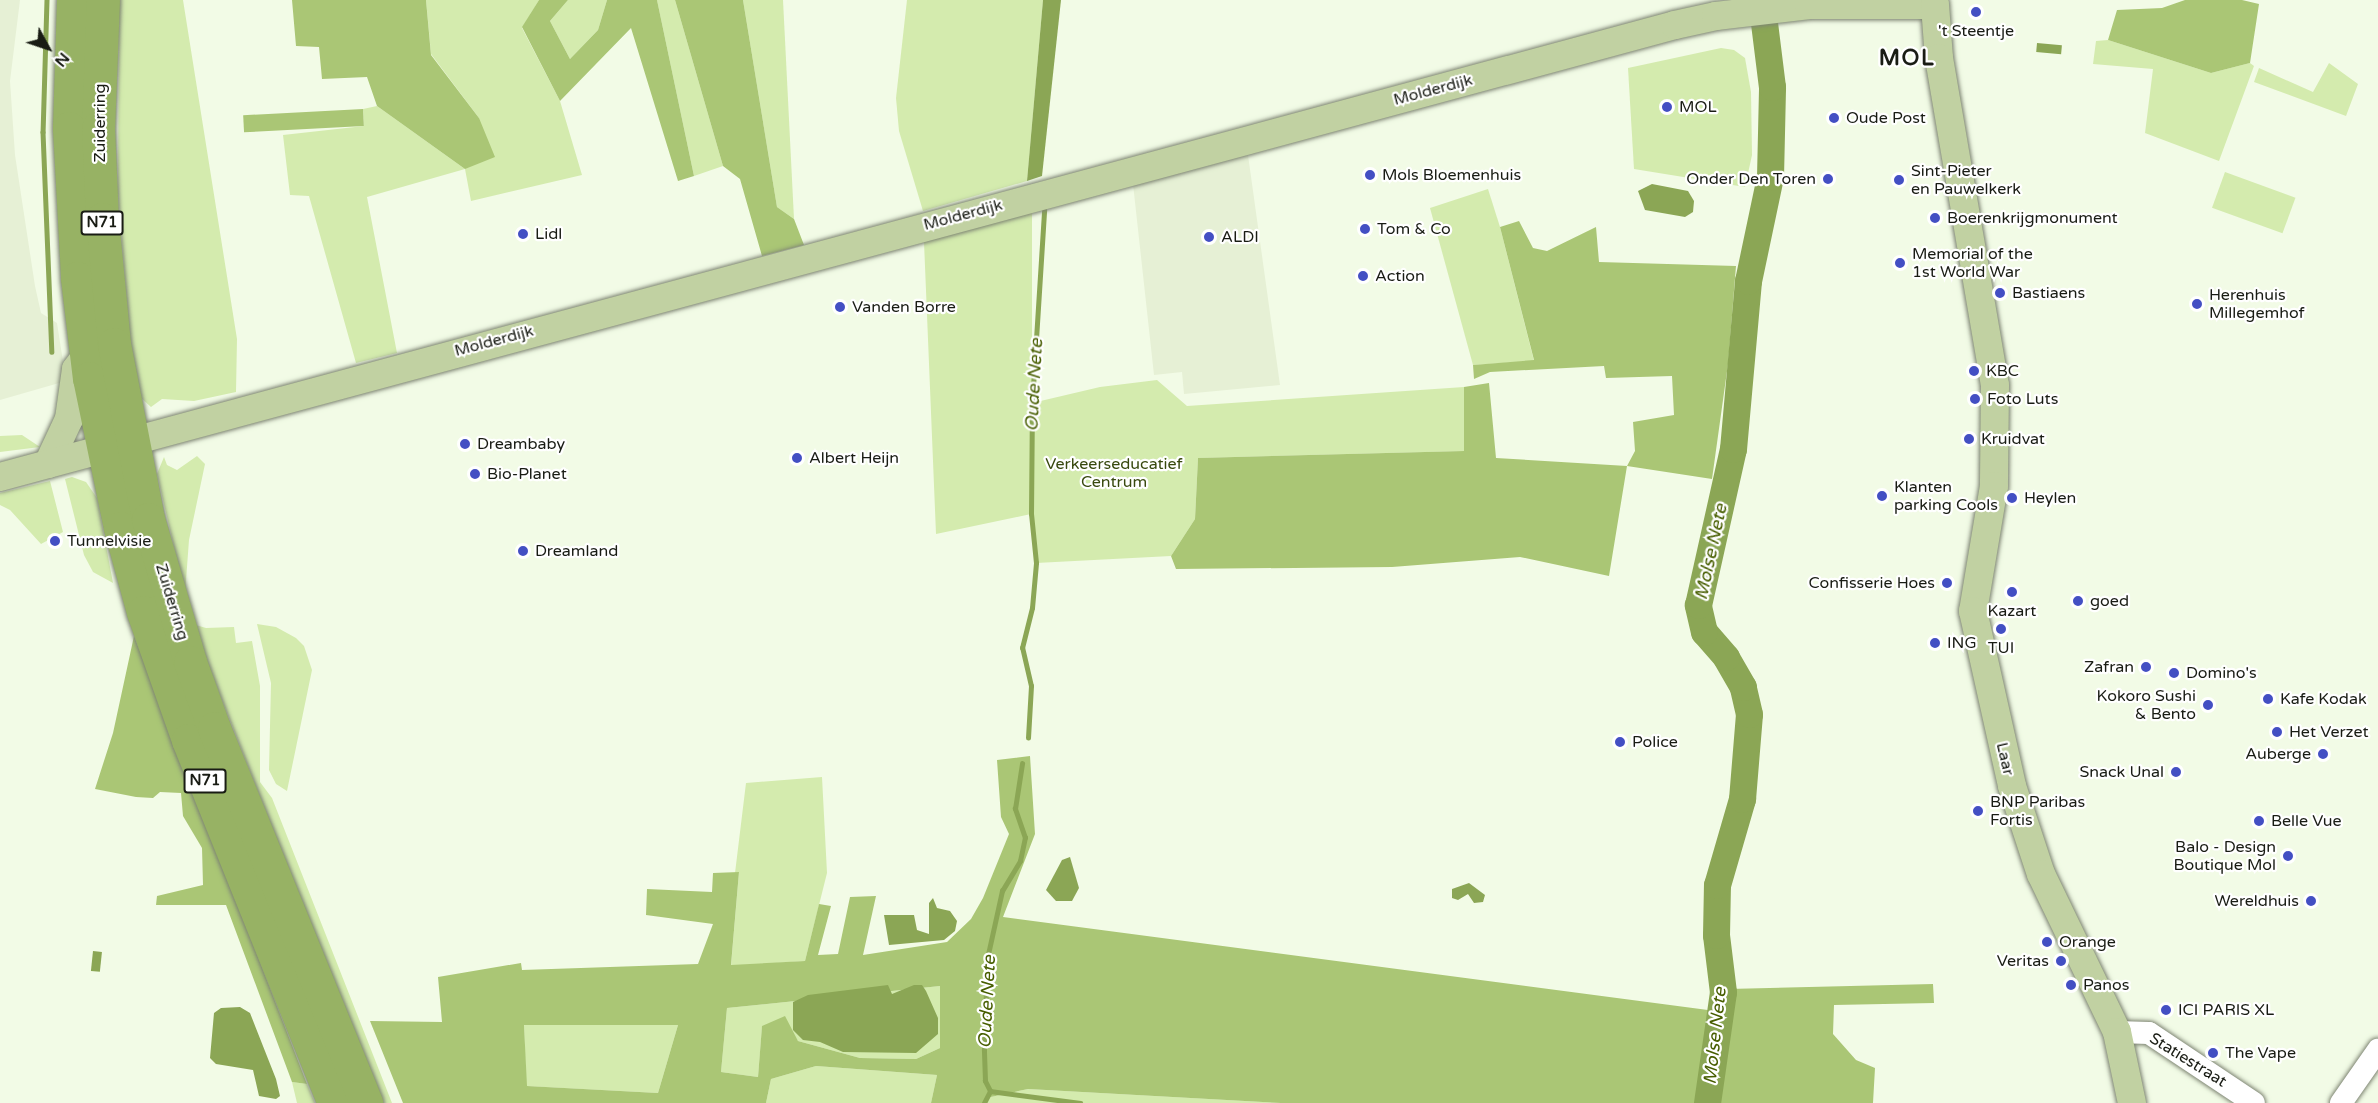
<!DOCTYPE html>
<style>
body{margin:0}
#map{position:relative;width:2378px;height:1103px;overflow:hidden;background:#f2fbe6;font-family:"Varela Round",sans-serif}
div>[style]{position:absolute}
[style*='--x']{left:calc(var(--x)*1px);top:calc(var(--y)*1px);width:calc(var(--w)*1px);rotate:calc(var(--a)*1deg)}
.built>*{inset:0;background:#e6f0d5}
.green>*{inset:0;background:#d4ebae;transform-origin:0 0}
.forest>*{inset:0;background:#aac675;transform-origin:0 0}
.water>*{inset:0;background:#8ba655;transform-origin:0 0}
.stream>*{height:4.5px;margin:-2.25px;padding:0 2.25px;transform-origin:2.25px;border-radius:2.25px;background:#8ba655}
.river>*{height:27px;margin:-13.5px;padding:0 13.5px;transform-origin:13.5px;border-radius:13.5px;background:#8ba655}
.roads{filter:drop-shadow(0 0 2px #7e8573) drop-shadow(0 0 2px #7e8573)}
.minor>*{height:22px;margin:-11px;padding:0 11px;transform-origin:11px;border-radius:11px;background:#fff}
.major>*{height:28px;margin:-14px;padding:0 14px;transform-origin:14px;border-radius:14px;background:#c1d1a2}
.highway>*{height:33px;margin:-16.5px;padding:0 16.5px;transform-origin:16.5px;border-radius:16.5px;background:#97b264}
.dots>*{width:16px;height:16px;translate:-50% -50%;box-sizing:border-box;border:3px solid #fff;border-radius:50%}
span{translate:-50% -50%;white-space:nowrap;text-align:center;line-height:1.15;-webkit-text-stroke:4.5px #fff;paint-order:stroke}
.shield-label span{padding:2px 4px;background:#fff;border:2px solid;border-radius:4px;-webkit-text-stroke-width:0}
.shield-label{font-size:15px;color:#191c14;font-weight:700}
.poi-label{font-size:16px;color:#191c14}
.left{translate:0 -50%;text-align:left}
.right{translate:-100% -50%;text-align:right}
.street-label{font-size:16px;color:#191c14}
.park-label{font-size:16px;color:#38490e}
.water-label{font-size:18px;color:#475e00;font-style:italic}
.district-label{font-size:22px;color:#191c14;font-weight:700;letter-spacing:1.5px}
.north{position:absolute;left:18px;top:18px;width:60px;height:60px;-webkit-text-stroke:4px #fff;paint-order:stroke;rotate:130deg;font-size:16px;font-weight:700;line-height:24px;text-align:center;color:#191c14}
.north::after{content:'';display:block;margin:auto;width:21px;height:27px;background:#191c14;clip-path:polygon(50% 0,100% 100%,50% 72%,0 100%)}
</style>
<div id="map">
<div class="built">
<i style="clip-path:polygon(0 0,20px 0,10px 81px,15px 155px,35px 286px,41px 313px,57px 323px,66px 381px,0 400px)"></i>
<i style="clip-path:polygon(1248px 155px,1280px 385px,1184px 394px,1182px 372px,1154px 375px,1133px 184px)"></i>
</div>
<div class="green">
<i style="clip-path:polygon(119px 0,183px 0,237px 339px,236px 392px,194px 401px,162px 399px,151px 407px,140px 397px,131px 351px,118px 193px)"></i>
<i style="clip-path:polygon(426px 0,539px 0,522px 28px,560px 101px,582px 175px,471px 201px,465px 169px,367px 197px,397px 353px,356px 363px,309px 196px,290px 195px,283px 135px,364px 126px,363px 109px,377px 106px,465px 169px,479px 118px,431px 54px)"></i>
<i style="clip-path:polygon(568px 0,607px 0,598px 30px,570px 59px,550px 21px)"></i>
<i style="clip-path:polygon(657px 0,675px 0,723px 166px,694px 176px)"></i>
<i style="clip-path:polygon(743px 0,783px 0,794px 219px,777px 207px)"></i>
<i style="clip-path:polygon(907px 0,1043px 0,1027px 181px,923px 211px,899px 131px,896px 98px)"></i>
<i style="clip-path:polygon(2108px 40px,2211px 73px,2250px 63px,2254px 66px,2219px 161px,2145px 133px,2153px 69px,2093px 64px,2096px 41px)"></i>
<i style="clip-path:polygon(1721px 48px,1734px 50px,1745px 58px,1751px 92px,1752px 155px,1745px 187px,1634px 169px,1628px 68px)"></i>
<i style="clip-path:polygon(2329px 63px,2358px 84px,2346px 116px,2254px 82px,2259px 68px,2313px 92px)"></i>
<i style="left:2225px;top:172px;width:75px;height:38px;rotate:20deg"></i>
<i style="clip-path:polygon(1488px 189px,1500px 227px,1534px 361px,1473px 365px,1430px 208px)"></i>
<i style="clip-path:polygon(1032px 210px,1032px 403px,1100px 387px,1157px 380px,1187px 406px,1464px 387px,1465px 451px,1198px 458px,1195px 519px,1171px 556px,1036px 563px,1031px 514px,936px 534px,924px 242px)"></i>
<i style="clip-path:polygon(22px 435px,40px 447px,0 452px,0 436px)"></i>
<i style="clip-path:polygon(197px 456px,205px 464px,189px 540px,185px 594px,157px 474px,164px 457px,167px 465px,177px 470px)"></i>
<i style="clip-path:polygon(72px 477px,86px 482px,97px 498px,113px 583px,93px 572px,84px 555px,65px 479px)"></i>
<i style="clip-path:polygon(50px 481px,63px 532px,41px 544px,10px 510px,0 505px,0 493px)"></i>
<i style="clip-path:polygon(192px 624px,206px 628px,234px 627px,236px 643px,252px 641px,260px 686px,260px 782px,272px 798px,392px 1103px,381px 1103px)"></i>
<i style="clip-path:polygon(257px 624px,276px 627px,296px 638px,304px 646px,312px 670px,287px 791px,276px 784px,269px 770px,271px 683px)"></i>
<i style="clip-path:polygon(822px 777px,827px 873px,805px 961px,731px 966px,739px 872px,735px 873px,746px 783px)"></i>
<i style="clip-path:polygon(940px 986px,940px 1048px,916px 1059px,860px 1058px,798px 1041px,790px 1030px,762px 1027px,758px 1077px,721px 1072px,727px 1008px)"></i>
<i style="clip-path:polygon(524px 1024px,678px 1025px,658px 1093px,526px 1086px)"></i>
<i style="clip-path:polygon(816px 1066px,937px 1075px,931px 1103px,766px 1103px,771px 1079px)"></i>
<i style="clip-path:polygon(292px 1082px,307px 1084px,315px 1103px,297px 1103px)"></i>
<i style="clip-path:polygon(1028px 1089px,1281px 1103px,987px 1103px,986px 1098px)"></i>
</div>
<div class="forest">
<i style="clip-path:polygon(292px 0,426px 0,431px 55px,479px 118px,495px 157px,465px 169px,377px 106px,367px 77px,322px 79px,319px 47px,296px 46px)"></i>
<i style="clip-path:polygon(539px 0,568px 0,550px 21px,570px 59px,598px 30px,607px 0,657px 0,694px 176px,678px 181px,631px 28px,560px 101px,522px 27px)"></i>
<i style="clip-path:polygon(675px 0,743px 0,777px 207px,794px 219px,804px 245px,762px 256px,740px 179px,723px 166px)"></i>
<i style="clip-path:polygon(2185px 0,2242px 0,2259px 4px,2250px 63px,2211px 73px,2108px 40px,2117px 10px,2162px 8px)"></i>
<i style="left:363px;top:109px;width:17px;height:120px;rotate:87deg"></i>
<i style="clip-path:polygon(1519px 221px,1533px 248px,1547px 251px,1596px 227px,1599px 262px,1736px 266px,1728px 364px,1712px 479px,1627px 466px,1609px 576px,1520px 557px,1392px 567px,1176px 569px,1171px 556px,1195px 519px,1198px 458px,1464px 451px,1464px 387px,1489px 383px,1496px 458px,1627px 466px,1635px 451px,1633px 422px,1674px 415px,1672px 376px,1606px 378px,1604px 366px,1490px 372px,1474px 379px,1473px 365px,1534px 360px,1500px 227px)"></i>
<i style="clip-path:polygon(134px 636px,307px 1084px,292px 1082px,226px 905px,156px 905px,157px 896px,203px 885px,202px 848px,183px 816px,181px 793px,160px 792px,153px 798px,136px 797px,95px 789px,113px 733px)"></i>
<i style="clip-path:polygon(evenodd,1030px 756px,1035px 834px,1003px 917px,1723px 1012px,1728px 989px,1933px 984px,1934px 1003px,1834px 1005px,1833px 1034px,1856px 1060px,1875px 1068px,1873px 1103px,1281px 1103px,1028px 1089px,986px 1098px,986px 1103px,931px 1103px,937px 1075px,816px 1066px,771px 1079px,766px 1103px,403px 1103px,370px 1021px,442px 1022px,438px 977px,521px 963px,522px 970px,698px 964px,713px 924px,646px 915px,647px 889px,712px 892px,713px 873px,739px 872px,731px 965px,805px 961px,819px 904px,831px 906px,818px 955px,838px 954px,850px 897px,876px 896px,863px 955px,947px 942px,971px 919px,983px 898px,1009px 834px,1001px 817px,997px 760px,1030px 756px,940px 986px,940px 1048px,916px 1059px,860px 1058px,798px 1041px,785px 1016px,762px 1026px,758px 1077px,721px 1072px,727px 1008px,940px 986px,1030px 756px,524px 1025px,678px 1025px,658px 1093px,527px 1086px,524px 1025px)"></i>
</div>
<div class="water">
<i style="clip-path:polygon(1043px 0,1061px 0,1042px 176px,1027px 181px)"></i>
<i style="left:2037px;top:43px;width:25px;height:9px;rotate:5deg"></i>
<i style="clip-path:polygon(1652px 184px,1688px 191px,1694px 201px,1693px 212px,1685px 217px,1645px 210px,1638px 191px)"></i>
<i style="clip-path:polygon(1070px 857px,1079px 888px,1072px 901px,1056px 901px,1046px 890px,1062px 860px)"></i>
<i style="clip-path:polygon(1469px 883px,1485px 895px,1483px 902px,1474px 903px,1468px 894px,1458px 900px,1452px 898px,1452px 889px)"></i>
<i style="clip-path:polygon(933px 898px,937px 908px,950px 911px,957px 921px,955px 931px,944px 940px,889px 945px,884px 915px,914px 915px,917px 930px,929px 934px,929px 903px)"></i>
<i style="left:93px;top:951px;width:9px;height:20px;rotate:6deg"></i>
<i style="clip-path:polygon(888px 985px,892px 994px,914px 985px,922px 985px,926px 991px,938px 1018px,938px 1034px,916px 1053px,843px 1052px,820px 1042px,803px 1040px,793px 1030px,793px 1002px,808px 995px)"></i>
<i style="clip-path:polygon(240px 1007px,250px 1013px,276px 1079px,280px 1096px,276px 1099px,259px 1096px,253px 1070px,216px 1064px,210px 1058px,214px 1013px,221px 1008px)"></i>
</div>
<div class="stream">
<i style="--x:47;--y:0;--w:132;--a:91.7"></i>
<i style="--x:43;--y:132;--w:220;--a:87.7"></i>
<i style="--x:1028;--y:738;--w:52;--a:-86.7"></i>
<i style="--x:1031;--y:686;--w:39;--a:-103"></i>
<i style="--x:1022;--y:648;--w:41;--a:-76"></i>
<i style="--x:1032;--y:608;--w:45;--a:-84.9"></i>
<i style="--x:1036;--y:563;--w:49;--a:-95.8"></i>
<i style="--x:1031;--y:514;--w:111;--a:-89.5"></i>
<i style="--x:1032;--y:403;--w:193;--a:-86.4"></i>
<i style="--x:990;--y:1091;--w:11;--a:-117"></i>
<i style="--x:985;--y:1081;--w:31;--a:-92"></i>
<i style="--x:984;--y:1050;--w:91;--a:-88.1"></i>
<i style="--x:987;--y:959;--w:70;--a:-77.6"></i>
<i style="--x:1002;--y:891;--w:35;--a:-59"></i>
<i style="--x:1020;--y:861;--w:24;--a:-78"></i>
<i style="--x:1025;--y:838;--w:31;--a:-109"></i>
<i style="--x:1015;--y:809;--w:46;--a:-81.2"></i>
<i style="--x:990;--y:1091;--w:91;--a:7.6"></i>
<i style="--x:984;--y:1103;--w:13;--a:-63"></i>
</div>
<div class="river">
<i style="--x:1707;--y:1103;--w:112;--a:-81.8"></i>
<i style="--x:1723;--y:992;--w:57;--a:-97"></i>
<i style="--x:1716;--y:935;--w:50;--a:-88.9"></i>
<i style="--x:1717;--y:885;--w:90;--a:-73.8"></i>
<i style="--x:1742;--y:799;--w:85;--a:-85.3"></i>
<i style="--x:1749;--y:714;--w:28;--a:-103"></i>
<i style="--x:1743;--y:687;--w:34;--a:-120"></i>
<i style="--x:1726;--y:657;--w:33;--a:-131"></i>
<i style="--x:1704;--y:632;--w:28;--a:-103"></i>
<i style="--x:1698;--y:605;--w:160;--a:-77.4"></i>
<i style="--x:1733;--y:449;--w:169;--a:-84.9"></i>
<i style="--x:1748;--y:281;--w:106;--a:-78.1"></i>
<i style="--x:1770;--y:177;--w:90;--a:-88.7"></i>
<i style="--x:1772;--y:87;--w:64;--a:-97.1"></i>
</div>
<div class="roads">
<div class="minor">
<i style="--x:2117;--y:1032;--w:32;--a:2"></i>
<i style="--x:2149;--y:1033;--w:126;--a:33.7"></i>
<i style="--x:2341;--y:1103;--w:65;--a:-55.1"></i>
</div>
<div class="major">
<i style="--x:48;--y:464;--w:50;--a:-65"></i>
<i style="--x:69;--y:419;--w:50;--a:-82"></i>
<i style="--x:76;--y:369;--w:16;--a:-52"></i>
<i style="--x:0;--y:477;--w:1735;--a:-15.1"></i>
<i style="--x:1675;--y:25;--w:42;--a:-12.4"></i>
<i style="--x:1716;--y:16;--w:94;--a:-6.7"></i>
<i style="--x:1809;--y:5;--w:126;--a:0"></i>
<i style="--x:1935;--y:5;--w:53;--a:85.7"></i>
<i style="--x:1939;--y:58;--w:332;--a:80.3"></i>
<i style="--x:1995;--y:385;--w:101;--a:90.6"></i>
<i style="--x:1994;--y:486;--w:127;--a:99.5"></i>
<i style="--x:1973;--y:611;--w:179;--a:77.4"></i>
<i style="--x:2012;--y:786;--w:93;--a:71.8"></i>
<i style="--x:2041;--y:874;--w:175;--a:64.3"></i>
<i style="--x:2117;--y:1032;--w:73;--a:78.1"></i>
</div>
<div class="highway">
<i style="--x:73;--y:0;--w:128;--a:91.8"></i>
<i style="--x:69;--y:128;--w:150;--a:86.9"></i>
<i style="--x:77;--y:278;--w:101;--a:83.2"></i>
<i style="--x:89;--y:378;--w:153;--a:78.3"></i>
<i style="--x:120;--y:528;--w:87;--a:74.7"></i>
<i style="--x:143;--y:612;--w:136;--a:70.6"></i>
<i style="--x:188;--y:740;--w:391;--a:68.1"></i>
<i style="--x:103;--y:0;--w:128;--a:92.2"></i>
<i style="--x:98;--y:128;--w:91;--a:87.5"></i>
<i style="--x:102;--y:219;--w:126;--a:84.5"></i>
<i style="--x:114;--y:344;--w:178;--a:79"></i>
<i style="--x:148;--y:519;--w:149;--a:73.6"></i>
<i style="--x:190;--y:662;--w:70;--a:70"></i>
<i style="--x:214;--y:728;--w:405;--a:67.9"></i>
</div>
</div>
<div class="dots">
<i style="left:1976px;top:12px;background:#434fc3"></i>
<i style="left:1667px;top:107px;background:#434fc3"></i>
<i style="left:1834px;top:118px;background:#434fc3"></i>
<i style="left:1370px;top:175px;background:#434fc3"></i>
<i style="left:1828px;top:179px;background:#434fc3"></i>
<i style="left:1899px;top:180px;background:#434fc3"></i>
<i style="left:1935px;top:218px;background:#434fc3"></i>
<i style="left:1365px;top:229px;background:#434fc3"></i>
<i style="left:523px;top:234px;background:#434fc3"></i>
<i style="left:1209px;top:237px;background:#434fc3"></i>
<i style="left:1900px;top:263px;background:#434fc3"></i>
<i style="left:1363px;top:276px;background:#434fc3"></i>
<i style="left:2000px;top:293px;background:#434fc3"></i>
<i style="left:2197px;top:304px;background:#434fc3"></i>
<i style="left:840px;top:307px;background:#434fc3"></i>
<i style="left:1974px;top:371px;background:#434fc3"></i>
<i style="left:1975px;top:399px;background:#434fc3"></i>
<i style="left:1969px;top:439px;background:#434fc3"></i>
<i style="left:465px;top:444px;background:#434fc3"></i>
<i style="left:797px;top:458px;background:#434fc3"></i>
<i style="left:475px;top:474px;background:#434fc3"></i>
<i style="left:1882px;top:496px;background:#434fc3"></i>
<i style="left:2012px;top:498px;background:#434fc3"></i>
<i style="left:55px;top:541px;background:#434fc3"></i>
<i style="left:523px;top:551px;background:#434fc3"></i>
<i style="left:1947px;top:583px;background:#434fc3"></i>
<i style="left:2012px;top:592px;background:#434fc3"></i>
<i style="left:2078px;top:601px;background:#434fc3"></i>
<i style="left:2001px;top:629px;background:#434fc3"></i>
<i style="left:1935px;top:643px;background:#434fc3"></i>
<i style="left:2146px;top:667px;background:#434fc3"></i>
<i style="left:2174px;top:673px;background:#434fc3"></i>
<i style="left:2268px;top:699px;background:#434fc3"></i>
<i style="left:2208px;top:705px;background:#434fc3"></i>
<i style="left:2277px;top:732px;background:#434fc3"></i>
<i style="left:1620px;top:742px;background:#434fc3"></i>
<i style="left:2323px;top:754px;background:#434fc3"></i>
<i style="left:2176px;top:772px;background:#434fc3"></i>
<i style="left:1978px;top:811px;background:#434fc3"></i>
<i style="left:2259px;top:821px;background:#434fc3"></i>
<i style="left:2288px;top:856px;background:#434fc3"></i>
<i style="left:2311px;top:901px;background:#434fc3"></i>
<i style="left:2047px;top:942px;background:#434fc3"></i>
<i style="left:2061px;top:961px;background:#434fc3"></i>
<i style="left:2071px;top:985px;background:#434fc3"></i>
<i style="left:2166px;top:1010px;background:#434fc3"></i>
<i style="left:2213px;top:1053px;background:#434fc3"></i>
</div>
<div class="shield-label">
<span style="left:102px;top:223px">N71</span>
<span style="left:205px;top:781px">N71</span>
</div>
<div class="poi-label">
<span style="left:1976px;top:31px">'t Steentje</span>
<span class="left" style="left:1679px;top:107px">MOL</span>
<span class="left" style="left:1846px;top:118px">Oude Post</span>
<span class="left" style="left:1911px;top:180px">Sint-Pieter<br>en Pauwelkerk</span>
<span class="left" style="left:1382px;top:175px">Mols Bloemenhuis</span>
<span class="right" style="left:1816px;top:179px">Onder Den Toren</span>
<span class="left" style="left:1947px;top:218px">Boerenkrijgmonument</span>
<span class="left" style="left:1377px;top:229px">Tom &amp; Co</span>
<span class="left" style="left:535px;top:234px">Lidl</span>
<span class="left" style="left:1221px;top:237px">ALDI</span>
<span class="left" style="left:1912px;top:263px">Memorial of the<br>1st World War</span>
<span class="left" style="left:1375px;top:276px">Action</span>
<span class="left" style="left:2012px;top:293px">Bastiaens</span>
<span class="left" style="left:2209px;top:304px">Herenhuis<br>Millegemhof</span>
<span class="left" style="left:852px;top:307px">Vanden Borre</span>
<span class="left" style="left:1986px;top:371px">KBC</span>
<span class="left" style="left:1987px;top:399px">Foto Luts</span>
<span class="left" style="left:1981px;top:439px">Kruidvat</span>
<span class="left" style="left:477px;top:444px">Dreambaby</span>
<span class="left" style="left:809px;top:458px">Albert Heijn</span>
<span class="left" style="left:487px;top:474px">Bio-Planet</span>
<span class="left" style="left:1894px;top:496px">Klanten<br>parking Cools</span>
<span class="left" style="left:2024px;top:498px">Heylen</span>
<span class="left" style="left:67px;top:541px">Tunnelvisie</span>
<span class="left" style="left:535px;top:551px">Dreamland</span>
<span class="right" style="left:1935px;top:583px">Confisserie Hoes</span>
<span class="left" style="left:2090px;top:601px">goed</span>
<span style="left:2012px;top:611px">Kazart</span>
<span class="left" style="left:1947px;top:643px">ING</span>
<span style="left:2001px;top:648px">TUI</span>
<span class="right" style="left:2134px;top:667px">Zafran</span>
<span class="left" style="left:2186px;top:673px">Domino's</span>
<span class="right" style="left:2196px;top:705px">Kokoro Sushi<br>&amp; Bento</span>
<span class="left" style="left:2280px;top:699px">Kafe Kodak</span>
<span class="left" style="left:2289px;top:732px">Het Verzet</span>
<span class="left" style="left:1632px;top:742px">Police</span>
<span class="right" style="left:2311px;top:754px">Auberge</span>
<span class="right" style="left:2164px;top:772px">Snack Unal</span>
<span class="left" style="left:1990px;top:811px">BNP Paribas<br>Fortis</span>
<span class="left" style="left:2271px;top:821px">Belle Vue</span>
<span class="right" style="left:2276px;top:856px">Balo - Design<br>Boutique Mol</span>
<span class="right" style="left:2299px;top:901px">Wereldhuis</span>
<span class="left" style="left:2059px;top:942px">Orange</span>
<span class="right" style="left:2049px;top:961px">Veritas</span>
<span class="left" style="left:2083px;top:985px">Panos</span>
<span class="left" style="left:2178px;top:1010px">ICI PARIS XL</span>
<span class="left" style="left:2225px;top:1053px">The Vape</span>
</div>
<div class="street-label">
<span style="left:1433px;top:90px;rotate:-15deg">Molderdijk</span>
<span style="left:100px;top:123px;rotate:-90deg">Zuiderring</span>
<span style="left:963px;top:215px;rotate:-15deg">Molderdijk</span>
<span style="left:494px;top:341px;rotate:-15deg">Molderdijk</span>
<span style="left:172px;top:602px;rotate:73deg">Zuiderring</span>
<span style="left:2005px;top:759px;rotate:77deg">Laar</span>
<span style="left:2188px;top:1060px;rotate:32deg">Statiestraat</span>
</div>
<div class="park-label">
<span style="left:1114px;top:473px">Verkeerseducatief<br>Centrum</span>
</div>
<div class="water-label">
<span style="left:1034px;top:385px;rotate:-87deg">Oude Nete</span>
<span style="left:1711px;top:552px;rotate:-78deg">Molse Nete</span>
<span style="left:987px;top:1002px;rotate:-87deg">Oude Nete</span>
<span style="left:1715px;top:1036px;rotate:-84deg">Molse Nete</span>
</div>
<div class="district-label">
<span style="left:1907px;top:59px">MOL</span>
</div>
<div class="north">N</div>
</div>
